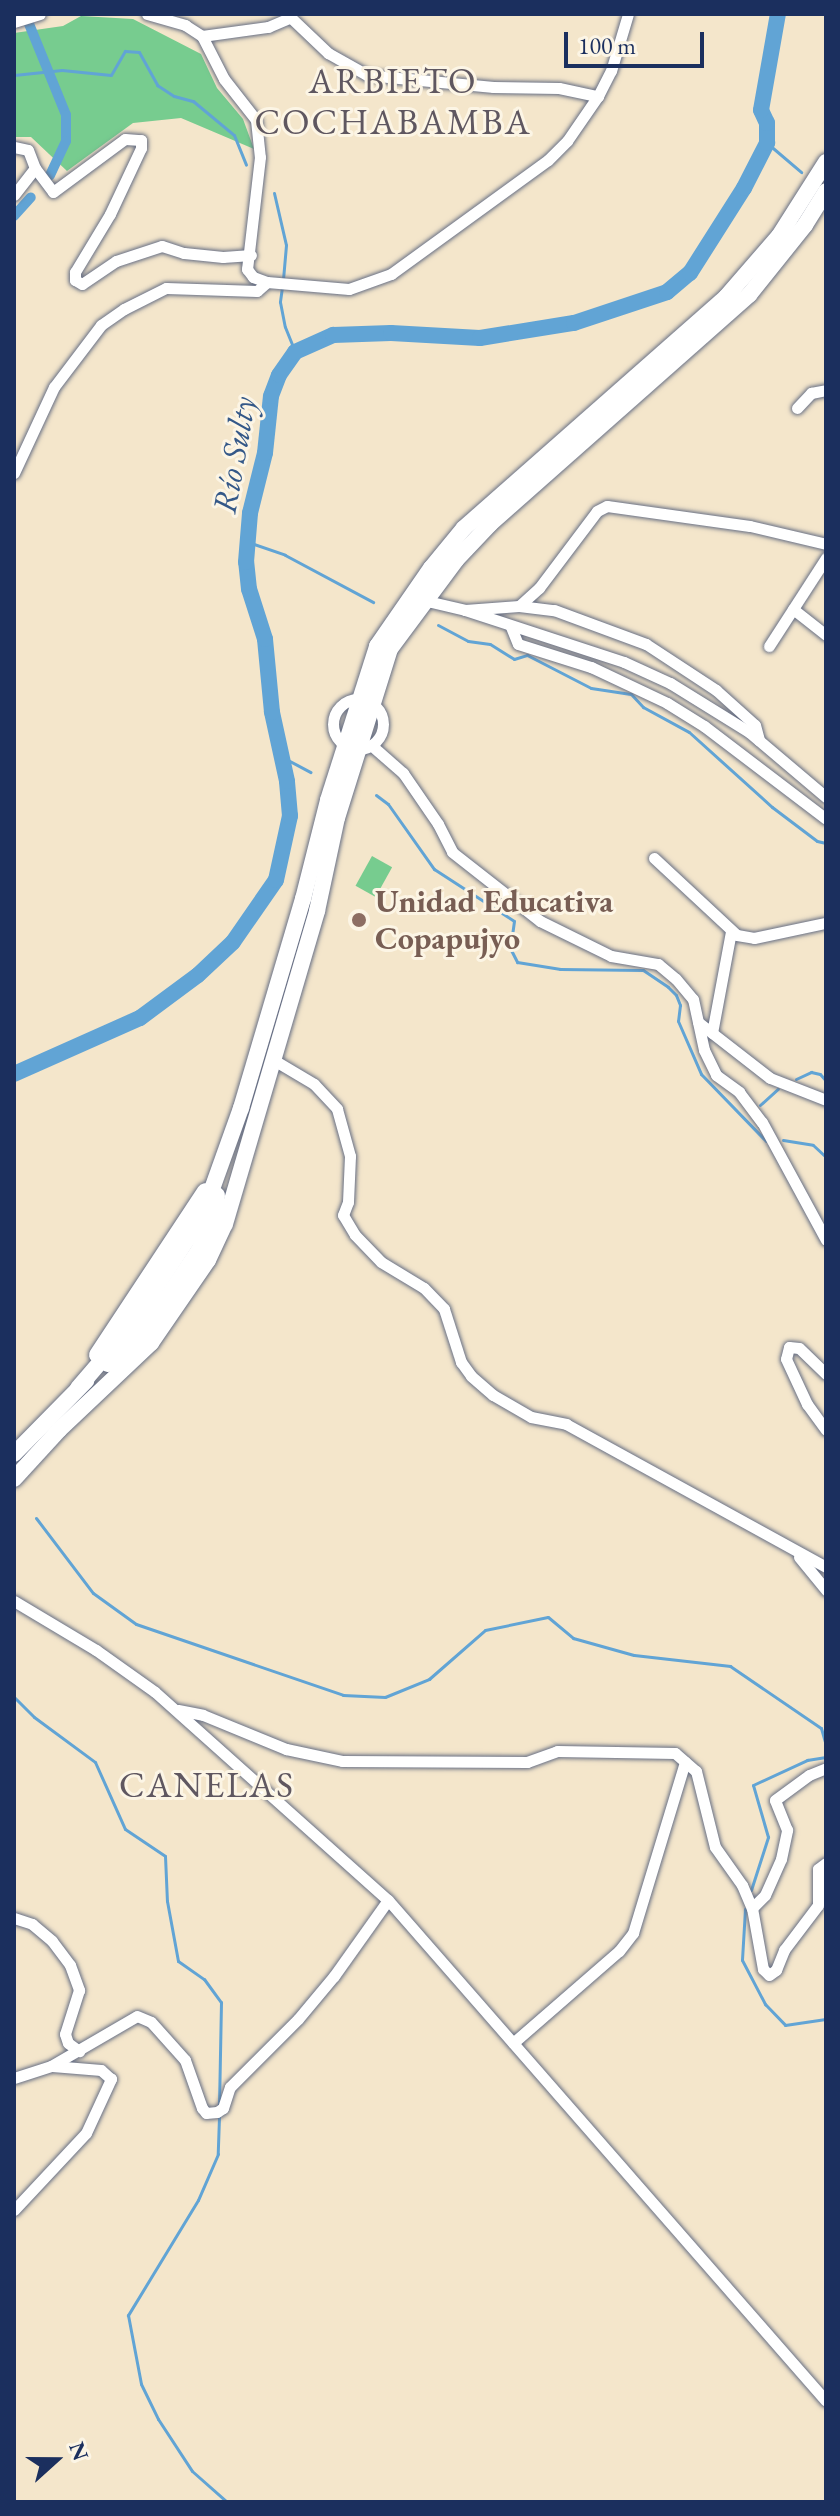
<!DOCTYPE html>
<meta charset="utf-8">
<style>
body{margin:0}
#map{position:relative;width:840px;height:2516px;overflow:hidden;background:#f4e6cb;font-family:"EB Garamond",serif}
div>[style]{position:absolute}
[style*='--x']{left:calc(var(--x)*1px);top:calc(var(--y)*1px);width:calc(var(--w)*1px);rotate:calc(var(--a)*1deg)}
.green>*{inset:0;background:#77cc8f;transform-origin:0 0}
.stream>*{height:3px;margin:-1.5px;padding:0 1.5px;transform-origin:1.5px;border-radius:1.5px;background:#61a4d5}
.canal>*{height:10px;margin:-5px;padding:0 5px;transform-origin:5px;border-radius:5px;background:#61a4d5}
.river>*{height:16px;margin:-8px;padding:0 8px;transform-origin:8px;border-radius:8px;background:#61a4d5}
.roads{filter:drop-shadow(0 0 2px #676f84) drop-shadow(0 0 2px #676f84)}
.minor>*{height:11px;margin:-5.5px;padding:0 5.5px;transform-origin:5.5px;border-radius:5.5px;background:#fff}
.minor>.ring{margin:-5.5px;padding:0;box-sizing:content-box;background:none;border:11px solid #fff;border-radius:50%}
.highway>*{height:16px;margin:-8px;padding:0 8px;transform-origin:8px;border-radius:8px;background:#fff}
.dots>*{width:22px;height:22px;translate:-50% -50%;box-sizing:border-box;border:4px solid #fcf5e5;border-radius:50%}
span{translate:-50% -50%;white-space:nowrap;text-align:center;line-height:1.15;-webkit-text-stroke:6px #fcf5e5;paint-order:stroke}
.education-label{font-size:32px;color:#785e54;font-weight:700}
.left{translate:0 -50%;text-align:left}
.water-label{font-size:34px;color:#345888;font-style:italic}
.quarter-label{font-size:36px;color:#5f5760;letter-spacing:2px}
.frame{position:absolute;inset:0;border:16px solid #1b2f5e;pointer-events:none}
.north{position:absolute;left:16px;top:2420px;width:80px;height:80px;-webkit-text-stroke:6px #fcf5e5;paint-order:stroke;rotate:69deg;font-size:22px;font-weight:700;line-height:32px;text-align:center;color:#1b2f5e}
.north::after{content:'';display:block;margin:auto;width:28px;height:36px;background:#1b2f5e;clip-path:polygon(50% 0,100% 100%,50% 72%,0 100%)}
.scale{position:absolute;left:564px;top:32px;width:140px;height:36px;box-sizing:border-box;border:4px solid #1b2f5e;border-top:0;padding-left:10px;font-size:24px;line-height:28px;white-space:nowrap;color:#1b2f5e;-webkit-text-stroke:6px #fcf5e5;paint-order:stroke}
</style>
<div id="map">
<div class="green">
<i style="clip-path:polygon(81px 16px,133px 19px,201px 54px,217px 88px,243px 119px,254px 149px,181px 118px,133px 123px,67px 171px,31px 137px,14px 137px,14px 33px,63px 26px)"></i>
<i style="left:372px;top:856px;width:23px;height:34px;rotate:29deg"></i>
</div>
<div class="stream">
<i style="--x:14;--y:75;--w:48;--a:-5.9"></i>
<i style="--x:62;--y:70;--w:49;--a:5.8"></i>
<i style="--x:111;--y:75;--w:28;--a:-60"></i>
<i style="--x:125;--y:51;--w:14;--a:4"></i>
<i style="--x:139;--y:52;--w:38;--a:61"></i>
<i style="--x:157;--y:85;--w:20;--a:33"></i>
<i style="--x:174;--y:96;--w:20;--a:15"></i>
<i style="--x:193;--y:101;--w:53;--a:39.7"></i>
<i style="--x:234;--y:135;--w:32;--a:68"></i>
<i style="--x:767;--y:143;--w:45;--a:40.5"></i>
<i style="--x:274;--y:193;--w:53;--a:77"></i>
<i style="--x:286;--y:245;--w:34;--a:95"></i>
<i style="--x:282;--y:287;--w:15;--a:98"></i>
<i style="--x:280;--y:302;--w:25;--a:79"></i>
<i style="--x:285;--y:327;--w:27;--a:68"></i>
<i style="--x:248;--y:542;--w:39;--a:19"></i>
<i style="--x:285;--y:555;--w:100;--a:28.1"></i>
<i style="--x:438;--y:625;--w:34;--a:28"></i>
<i style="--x:468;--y:641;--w:22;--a:8"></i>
<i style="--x:490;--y:644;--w:28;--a:32"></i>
<i style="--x:514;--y:659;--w:14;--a:-17"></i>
<i style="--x:527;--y:655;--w:72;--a:27.3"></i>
<i style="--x:591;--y:688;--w:40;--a:8.5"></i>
<i style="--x:631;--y:694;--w:18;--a:47"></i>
<i style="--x:643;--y:707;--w:52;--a:28.5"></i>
<i style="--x:689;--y:732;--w:112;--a:42.1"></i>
<i style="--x:772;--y:807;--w:56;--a:37.1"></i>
<i style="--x:817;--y:841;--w:9;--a:13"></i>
<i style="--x:284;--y:758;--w:30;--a:28"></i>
<i style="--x:376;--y:795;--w:15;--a:37"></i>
<i style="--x:388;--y:804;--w:80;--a:54.7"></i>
<i style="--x:434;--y:869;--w:95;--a:33"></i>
<i style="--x:514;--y:921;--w:27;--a:98"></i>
<i style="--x:510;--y:948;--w:16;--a:63"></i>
<i style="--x:517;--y:962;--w:44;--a:9.2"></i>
<i style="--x:560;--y:969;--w:83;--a:0.7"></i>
<i style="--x:643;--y:970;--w:30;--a:34"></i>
<i style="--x:668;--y:987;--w:11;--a:45"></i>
<i style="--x:676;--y:995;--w:11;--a:68"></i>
<i style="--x:680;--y:1005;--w:16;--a:97"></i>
<i style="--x:678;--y:1021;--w:58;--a:66.5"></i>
<i style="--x:701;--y:1074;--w:93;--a:45.9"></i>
<i style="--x:796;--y:1079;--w:17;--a:-25"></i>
<i style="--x:811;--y:1072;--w:9;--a:13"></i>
<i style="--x:820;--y:1074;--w:9;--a:49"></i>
<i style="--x:760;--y:1105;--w:24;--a:-42"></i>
<i style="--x:783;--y:1140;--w:30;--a:9"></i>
<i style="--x:813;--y:1145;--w:18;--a:43"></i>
<i style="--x:36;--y:1518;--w:94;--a:52.8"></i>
<i style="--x:93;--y:1593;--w:53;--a:35.8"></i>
<i style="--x:136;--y:1624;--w:219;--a:18.9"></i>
<i style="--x:343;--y:1695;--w:42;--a:2.7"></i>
<i style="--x:385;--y:1697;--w:48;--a:-22.2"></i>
<i style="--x:429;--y:1679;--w:74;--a:-41.2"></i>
<i style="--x:485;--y:1630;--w:64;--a:-11.7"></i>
<i style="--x:548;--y:1617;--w:33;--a:40"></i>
<i style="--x:573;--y:1638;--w:63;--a:15.6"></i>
<i style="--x:634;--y:1655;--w:97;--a:6.5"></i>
<i style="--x:730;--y:1666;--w:110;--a:34.3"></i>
<i style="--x:821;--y:1728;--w:18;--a:74"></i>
<i style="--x:14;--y:1697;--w:28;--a:45"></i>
<i style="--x:34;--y:1717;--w:76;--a:36.4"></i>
<i style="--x:95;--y:1762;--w:73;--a:65.9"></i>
<i style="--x:125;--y:1829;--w:48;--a:34"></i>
<i style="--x:165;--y:1856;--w:45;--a:87.5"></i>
<i style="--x:167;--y:1901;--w:61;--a:79.6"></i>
<i style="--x:178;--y:1961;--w:32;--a:35"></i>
<i style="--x:204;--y:1979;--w:29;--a:54"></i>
<i style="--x:221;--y:2002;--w:103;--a:91.1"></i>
<i style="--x:751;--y:1890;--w:56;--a:-72.2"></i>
<i style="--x:768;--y:1837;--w:54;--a:-106.1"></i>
<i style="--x:753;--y:1785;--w:60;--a:-24.8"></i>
<i style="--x:807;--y:1760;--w:19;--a:-9"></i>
<i style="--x:745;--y:1909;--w:51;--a:93.4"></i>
<i style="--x:742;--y:1960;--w:50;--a:62.4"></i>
<i style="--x:765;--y:2004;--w:29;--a:46"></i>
<i style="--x:785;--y:2025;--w:41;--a:-8.3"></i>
<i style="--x:219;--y:2117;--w:37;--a:92"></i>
<i style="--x:218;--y:2154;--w:50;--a:113.5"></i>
<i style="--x:198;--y:2200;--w:135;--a:121.3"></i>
<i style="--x:128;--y:2315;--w:70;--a:79.3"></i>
<i style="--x:141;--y:2384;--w:39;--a:64"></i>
<i style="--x:158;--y:2419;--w:62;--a:56.8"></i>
<i style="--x:192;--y:2471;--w:47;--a:41.5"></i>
</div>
<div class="canal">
<i style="--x:25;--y:14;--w:109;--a:67.9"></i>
<i style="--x:66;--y:115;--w:26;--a:90"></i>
<i style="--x:66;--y:141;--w:38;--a:115"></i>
<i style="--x:14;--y:216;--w:25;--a:-48"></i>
</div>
<div class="river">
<i style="--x:14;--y:1074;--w:138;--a:-24"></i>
<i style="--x:140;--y:1018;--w:72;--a:-36.6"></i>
<i style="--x:198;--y:975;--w:48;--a:-43.3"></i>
<i style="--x:233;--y:942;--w:75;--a:-55.3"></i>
<i style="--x:276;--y:880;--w:66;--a:-77.7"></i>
<i style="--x:290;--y:816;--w:35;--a:-95"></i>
<i style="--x:287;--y:781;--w:71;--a:-102.3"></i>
<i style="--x:272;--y:712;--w:73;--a:-95.5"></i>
<i style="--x:265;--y:639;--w:52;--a:-107.7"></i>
<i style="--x:249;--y:589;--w:27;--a:-96"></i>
<i style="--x:246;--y:562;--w:49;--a:-85.3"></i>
<i style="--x:250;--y:513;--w:62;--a:-76"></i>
<i style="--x:265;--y:453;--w:57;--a:-84"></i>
<i style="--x:271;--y:396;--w:22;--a:-69"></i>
<i style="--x:279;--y:375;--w:28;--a:-55"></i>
<i style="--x:295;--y:352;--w:42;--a:-24.1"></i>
<i style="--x:333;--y:335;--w:58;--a:-2"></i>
<i style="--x:391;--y:333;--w:89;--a:3.2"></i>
<i style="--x:480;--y:338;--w:95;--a:-9.1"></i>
<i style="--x:574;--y:323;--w:98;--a:-18.4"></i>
<i style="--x:667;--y:292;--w:30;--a:-40"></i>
<i style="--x:690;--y:273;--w:101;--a:-57.6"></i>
<i style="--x:744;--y:188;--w:51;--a:-62.9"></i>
<i style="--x:767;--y:143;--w:20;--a:-90"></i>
<i style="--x:767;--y:123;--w:14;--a:-115"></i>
<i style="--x:761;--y:110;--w:97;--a:-80"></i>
</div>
<div class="roads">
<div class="minor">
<i style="--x:147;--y:14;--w:40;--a:16"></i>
<i style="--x:185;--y:25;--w:20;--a:33"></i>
<i style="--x:202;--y:36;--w:48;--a:62.9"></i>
<i style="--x:224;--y:79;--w:52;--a:52"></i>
<i style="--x:256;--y:120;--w:37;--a:84"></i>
<i style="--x:260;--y:157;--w:113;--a:96.6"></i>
<i style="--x:247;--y:269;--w:10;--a:53"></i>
<i style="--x:253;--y:277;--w:15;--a:20"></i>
<i style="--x:267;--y:282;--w:82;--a:4.9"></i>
<i style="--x:349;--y:289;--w:45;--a:-19.7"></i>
<i style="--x:391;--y:274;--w:194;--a:-36"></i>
<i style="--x:548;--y:160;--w:27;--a:-45"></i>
<i style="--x:567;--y:141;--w:55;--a:-55.4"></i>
<i style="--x:598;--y:96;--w:28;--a:-63"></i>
<i style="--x:611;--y:71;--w:59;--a:-73.4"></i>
<i style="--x:287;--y:14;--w:57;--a:43.6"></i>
<i style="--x:328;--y:53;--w:45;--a:29.4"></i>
<i style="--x:367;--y:75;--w:127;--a:5.4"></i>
<i style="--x:493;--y:87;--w:66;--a:0.9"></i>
<i style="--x:559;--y:88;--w:40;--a:12"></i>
<i style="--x:14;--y:22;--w:27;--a:-17"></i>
<i style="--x:202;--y:36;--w:67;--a:-7.8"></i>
<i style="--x:268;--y:27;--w:23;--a:-23"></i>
<i style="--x:14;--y:147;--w:14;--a:12"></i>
<i style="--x:28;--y:150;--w:19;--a:69"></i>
<i style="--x:35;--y:168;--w:34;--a:128"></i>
<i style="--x:35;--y:168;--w:30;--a:53"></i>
<i style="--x:53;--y:192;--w:89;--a:-36.4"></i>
<i style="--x:125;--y:139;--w:16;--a:4"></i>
<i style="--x:141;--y:140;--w:8;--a:90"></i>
<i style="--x:141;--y:148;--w:73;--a:115.2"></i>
<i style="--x:110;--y:214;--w:68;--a:121.1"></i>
<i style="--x:75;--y:272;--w:8;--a:90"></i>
<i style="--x:75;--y:280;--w:8;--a:30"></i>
<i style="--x:82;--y:284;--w:41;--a:-34.1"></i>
<i style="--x:116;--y:261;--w:48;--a:-18.1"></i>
<i style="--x:162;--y:246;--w:23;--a:18"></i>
<i style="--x:184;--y:253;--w:39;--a:6"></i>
<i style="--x:223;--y:257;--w:28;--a:-4"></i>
<i style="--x:797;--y:408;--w:21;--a:-47"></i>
<i style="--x:811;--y:393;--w:15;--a:-11"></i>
<i style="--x:14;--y:473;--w:95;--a:-65.1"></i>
<i style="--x:54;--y:387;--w:78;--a:-52.8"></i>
<i style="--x:101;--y:325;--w:28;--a:-35"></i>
<i style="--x:124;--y:309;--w:47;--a:-26.6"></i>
<i style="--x:166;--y:288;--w:91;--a:1.9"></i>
<i style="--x:257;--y:291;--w:13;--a:-42"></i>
<i style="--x:427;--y:601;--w:39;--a:13"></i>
<i style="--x:465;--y:610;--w:54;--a:-4.2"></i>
<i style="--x:519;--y:606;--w:35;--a:7"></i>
<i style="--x:554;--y:610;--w:98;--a:20.3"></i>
<i style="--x:646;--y:644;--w:84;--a:33.3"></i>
<i style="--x:716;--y:690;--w:52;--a:41.9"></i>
<i style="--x:755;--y:725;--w:16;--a:75"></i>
<i style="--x:519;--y:606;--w:27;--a:-42"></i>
<i style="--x:539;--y:588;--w:96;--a:-53"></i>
<i style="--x:597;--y:511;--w:11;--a:-27"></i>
<i style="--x:607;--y:506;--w:144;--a:8"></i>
<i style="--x:750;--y:526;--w:78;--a:13.3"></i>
<i style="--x:793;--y:609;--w:42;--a:38.2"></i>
<i style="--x:465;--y:610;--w:167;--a:18.1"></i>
<i style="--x:624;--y:662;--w:51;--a:24.5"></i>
<i style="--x:670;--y:683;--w:93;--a:31.8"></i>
<i style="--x:749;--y:732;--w:101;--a:40.2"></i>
<i style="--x:511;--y:627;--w:18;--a:68"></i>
<i style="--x:518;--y:644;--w:77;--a:17.5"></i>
<i style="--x:591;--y:667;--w:84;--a:25.3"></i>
<i style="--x:667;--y:703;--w:44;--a:31.9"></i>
<i style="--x:704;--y:726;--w:153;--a:37.3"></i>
<i style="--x:769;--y:646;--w:105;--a:-57.1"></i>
<i class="ring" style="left:333px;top:699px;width:39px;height:39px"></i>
<i style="--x:371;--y:745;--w:43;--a:41.2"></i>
<i style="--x:403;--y:773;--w:62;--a:55.5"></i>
<i style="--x:438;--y:824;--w:31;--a:63"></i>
<i style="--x:452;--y:852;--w:112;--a:38.1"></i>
<i style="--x:540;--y:921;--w:79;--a:26.2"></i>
<i style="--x:611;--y:956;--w:48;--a:9.7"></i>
<i style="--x:658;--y:964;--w:23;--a:40"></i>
<i style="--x:676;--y:979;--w:26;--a:50"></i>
<i style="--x:693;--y:999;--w:52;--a:77.8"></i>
<i style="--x:704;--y:1050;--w:28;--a:64"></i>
<i style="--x:716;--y:1075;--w:29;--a:36"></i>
<i style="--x:739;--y:1092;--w:38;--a:53"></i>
<i style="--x:762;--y:1122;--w:134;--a:61.5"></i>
<i style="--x:654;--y:858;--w:113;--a:42.9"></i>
<i style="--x:737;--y:935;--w:17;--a:10"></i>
<i style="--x:754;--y:938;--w:73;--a:-11.9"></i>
<i style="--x:698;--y:1022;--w:91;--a:37.9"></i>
<i style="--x:770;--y:1078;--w:60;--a:21.4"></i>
<i style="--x:712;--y:1033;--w:104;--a:-79.4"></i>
<i style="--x:272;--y:1059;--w:49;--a:30.8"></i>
<i style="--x:314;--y:1084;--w:34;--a:47"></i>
<i style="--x:337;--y:1109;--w:49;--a:74.5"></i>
<i style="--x:350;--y:1156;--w:46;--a:92.5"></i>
<i style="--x:348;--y:1202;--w:14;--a:111"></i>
<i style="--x:343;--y:1215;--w:23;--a:59"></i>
<i style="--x:355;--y:1235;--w:37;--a:46"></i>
<i style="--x:381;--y:1262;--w:50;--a:31.2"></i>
<i style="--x:424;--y:1288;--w:29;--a:46"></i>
<i style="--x:444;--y:1309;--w:56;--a:72.2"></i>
<i style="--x:461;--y:1362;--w:17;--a:54"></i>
<i style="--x:471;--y:1376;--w:29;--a:41"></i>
<i style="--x:493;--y:1395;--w:44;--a:30.1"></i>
<i style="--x:531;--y:1417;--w:36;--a:11"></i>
<i style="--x:566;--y:1424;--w:297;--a:28.8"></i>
<i style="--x:826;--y:1374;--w:37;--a:-136"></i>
<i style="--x:799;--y:1348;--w:10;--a:-174"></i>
<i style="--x:789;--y:1347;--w:12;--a:104"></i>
<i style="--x:786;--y:1359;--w:50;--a:65"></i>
<i style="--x:807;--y:1404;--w:32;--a:54"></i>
<i style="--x:799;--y:1557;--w:43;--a:50.7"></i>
<i style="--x:14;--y:1601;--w:96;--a:30.9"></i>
<i style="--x:96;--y:1650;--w:72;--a:35.4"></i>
<i style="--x:155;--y:1692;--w:312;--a:41.8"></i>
<i style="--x:388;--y:1900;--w:665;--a:48.84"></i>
<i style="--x:178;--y:1710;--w:25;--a:11"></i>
<i style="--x:203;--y:1715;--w:90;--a:22.3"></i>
<i style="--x:286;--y:1749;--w:57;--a:12.1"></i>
<i style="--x:342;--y:1761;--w:185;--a:0.3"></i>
<i style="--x:527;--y:1762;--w:32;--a:-20"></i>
<i style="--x:557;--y:1751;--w:118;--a:1"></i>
<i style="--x:675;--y:1753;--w:28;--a:41"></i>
<i style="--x:696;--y:1771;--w:78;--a:76"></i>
<i style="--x:715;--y:1847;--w:47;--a:54.6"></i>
<i style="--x:742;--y:1885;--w:25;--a:67"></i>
<i style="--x:752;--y:1908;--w:62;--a:79.8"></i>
<i style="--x:763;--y:1969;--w:8;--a:45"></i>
<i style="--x:769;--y:1975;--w:9;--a:-36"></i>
<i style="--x:776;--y:1970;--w:22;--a:-68"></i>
<i style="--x:784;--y:1950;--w:56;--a:-52.9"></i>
<i style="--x:818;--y:1905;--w:36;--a:-90"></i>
<i style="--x:818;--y:1869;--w:10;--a:-37"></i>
<i style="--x:752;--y:1908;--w:18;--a:-45"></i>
<i style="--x:765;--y:1895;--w:39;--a:-66"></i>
<i style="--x:781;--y:1859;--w:30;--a:-78"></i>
<i style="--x:787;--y:1830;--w:32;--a:-112"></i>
<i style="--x:775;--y:1800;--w:42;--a:-36.3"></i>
<i style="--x:809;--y:1775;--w:18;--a:-22"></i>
<i style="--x:14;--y:1918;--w:19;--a:18"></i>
<i style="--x:32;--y:1924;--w:26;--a:40"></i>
<i style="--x:52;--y:1941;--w:30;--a:53"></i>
<i style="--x:70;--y:1965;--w:27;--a:70"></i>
<i style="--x:79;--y:1990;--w:46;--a:107.7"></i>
<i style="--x:65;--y:2034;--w:9;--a:72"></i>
<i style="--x:68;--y:2043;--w:14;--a:36"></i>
<i style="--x:513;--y:2043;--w:140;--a:-41"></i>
<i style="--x:619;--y:1951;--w:23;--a:-52"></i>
<i style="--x:633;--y:1933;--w:179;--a:-73.1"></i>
<i style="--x:14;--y:2078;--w:39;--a:-18"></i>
<i style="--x:51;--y:2066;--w:99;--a:-30.2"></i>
<i style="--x:137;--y:2016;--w:15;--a:23"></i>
<i style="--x:151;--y:2022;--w:51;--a:48.2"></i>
<i style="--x:185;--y:2060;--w:51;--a:70.5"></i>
<i style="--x:202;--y:2108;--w:6;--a:51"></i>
<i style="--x:206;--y:2113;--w:11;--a:-5"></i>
<i style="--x:217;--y:2112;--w:7;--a:-34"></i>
<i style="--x:223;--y:2108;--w:22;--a:-72"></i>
<i style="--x:230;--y:2087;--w:96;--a:-45"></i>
<i style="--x:298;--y:2019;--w:56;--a:-50.1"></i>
<i style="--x:334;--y:1976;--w:93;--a:-54.6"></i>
<i style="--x:14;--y:2210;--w:105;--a:-46.9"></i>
<i style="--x:86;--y:2133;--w:60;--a:-65.2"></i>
<i style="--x:111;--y:2079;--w:13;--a:-138"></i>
<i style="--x:101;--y:2070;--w:49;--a:-175.3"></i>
</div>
<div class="highway">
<i style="--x:97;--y:1355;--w:196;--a:-56.6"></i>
<i style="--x:108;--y:1364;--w:40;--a:-39"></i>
<i style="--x:139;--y:1339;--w:107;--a:-56"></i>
<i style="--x:199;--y:1250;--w:36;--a:-66"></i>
<i style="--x:214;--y:1217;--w:22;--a:-82"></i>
<i style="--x:78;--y:1388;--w:75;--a:-49.3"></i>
<i style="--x:127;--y:1331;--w:136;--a:-56.7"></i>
<i style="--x:202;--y:1217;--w:116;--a:-70.3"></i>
<i style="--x:241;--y:1108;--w:218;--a:-73.5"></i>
<i style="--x:303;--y:899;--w:102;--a:-75.8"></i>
<i style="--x:328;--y:800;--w:162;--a:-72.3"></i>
<i style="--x:377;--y:646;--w:95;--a:-55.3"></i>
<i style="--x:431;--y:568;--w:52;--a:-50.5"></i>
<i style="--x:464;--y:528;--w:349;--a:-41.4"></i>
<i style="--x:726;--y:297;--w:81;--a:-49"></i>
<i style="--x:779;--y:236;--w:88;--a:-57.6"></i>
<i style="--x:14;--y:1454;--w:103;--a:-45.4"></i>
<i style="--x:14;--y:1479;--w:67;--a:-47.4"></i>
<i style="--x:59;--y:1430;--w:127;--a:-43.4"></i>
<i style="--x:151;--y:1343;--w:101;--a:-55.5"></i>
<i style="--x:208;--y:1260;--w:40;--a:-65"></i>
<i style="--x:225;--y:1224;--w:326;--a:-73.6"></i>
<i style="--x:317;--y:911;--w:95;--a:-77.9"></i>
<i style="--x:337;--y:818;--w:177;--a:-72.6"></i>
<i style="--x:390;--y:649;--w:111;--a:-53.4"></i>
<i style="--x:456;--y:560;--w:50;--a:-46.6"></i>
<i style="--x:490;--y:524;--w:346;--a:-41.5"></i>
<i style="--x:749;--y:295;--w:90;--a:-51.3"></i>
<i style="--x:805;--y:225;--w:40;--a:-58"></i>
</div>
</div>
<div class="dots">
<i style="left:359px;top:920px;background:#8d6e63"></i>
</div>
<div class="education-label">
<span class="left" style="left:375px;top:920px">Unidad Educativa<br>Copapujyo</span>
</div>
<div class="water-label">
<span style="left:234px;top:455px;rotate:-80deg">Río Sulty</span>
</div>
<div class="quarter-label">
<span style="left:393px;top:101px">ARBIETO<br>COCHABAMBA</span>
<span style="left:207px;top:1785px">CANELAS</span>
</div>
<div class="frame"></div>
<div class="north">N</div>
<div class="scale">100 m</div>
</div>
